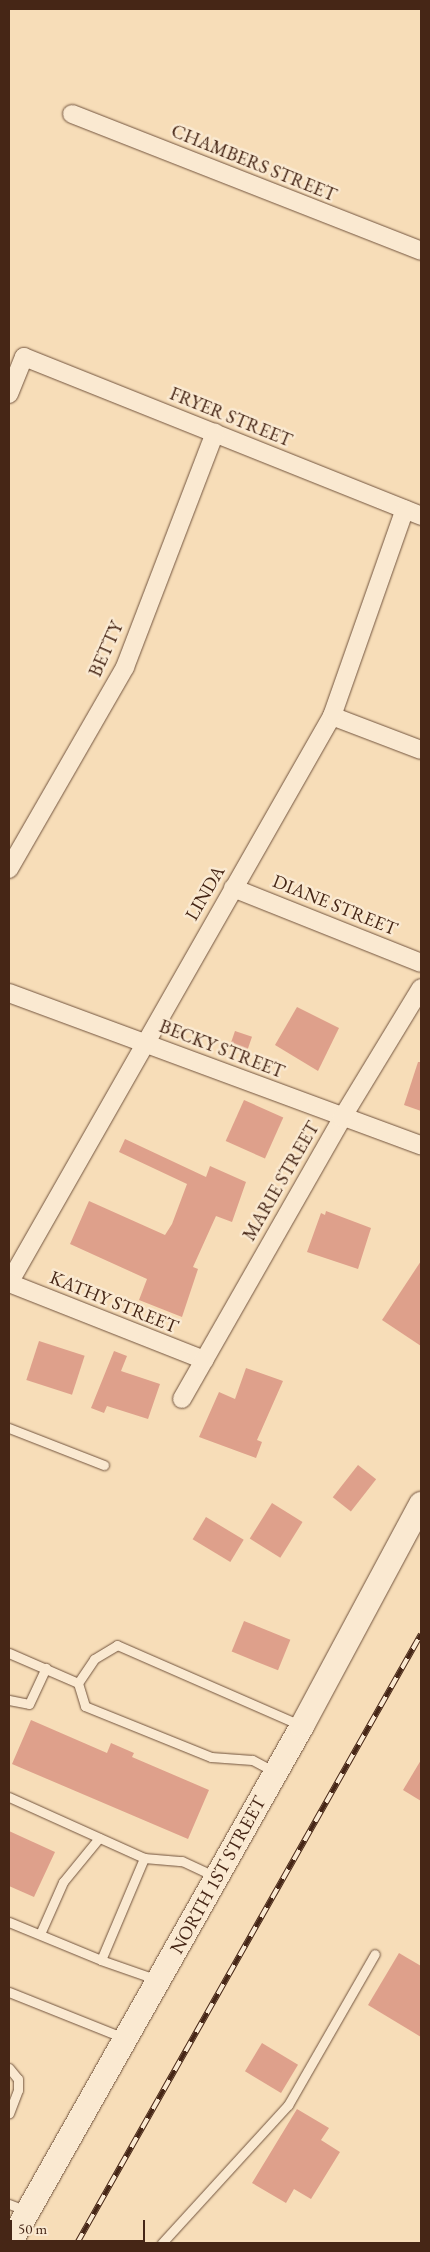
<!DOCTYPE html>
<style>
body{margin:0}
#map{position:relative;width:430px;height:2252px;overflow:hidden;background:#f7ddb8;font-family:"EB Garamond",serif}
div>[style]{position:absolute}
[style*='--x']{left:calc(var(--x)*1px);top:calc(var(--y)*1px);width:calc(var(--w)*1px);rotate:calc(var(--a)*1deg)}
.building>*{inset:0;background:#dea08b;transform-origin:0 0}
.roads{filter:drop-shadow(0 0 1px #72543e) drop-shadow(0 0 1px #72543e)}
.lane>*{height:9px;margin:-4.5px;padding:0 4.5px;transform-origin:4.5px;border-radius:4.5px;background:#fae9d1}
.street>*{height:18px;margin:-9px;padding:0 9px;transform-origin:9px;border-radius:9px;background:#fae9d1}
.secondary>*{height:24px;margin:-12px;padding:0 12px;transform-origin:12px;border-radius:12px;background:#fae9d1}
.rail>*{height:5.5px;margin-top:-2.75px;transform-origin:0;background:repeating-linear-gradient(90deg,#fae9d1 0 11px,#462616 0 22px);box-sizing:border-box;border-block:1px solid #462616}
span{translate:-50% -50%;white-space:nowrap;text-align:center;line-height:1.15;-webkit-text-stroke:5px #fae9d1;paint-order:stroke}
.street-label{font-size:19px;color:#462616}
.frame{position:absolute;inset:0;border:10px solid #462616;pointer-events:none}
.scale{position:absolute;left:10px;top:2220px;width:135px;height:22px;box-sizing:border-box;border:2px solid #462616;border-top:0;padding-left:6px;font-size:15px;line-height:18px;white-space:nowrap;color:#462616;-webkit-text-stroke:4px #fae9d1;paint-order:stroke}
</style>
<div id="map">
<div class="building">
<i style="clip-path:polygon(297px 1007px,339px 1028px,318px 1071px,275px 1045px)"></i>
<i style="left:235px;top:1031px;width:18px;height:14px;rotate:19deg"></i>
<i style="clip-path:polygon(418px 1062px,421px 1062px,421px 1111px,404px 1105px)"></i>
<i style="left:244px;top:1100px;width:43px;height:45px;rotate:24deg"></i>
<i style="clip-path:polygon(125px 1139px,206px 1177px,210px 1166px,246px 1182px,232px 1222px,216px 1216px,193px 1267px,198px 1269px,182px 1317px,139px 1300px,147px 1279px,70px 1244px,89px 1201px,165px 1235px,172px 1224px,187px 1184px,119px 1152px)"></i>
<i style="clip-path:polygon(326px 1211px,371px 1228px,358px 1269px,307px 1252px,321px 1213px,325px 1215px)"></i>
<i style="clip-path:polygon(421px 1261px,421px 1346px,382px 1320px)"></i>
<i style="left:39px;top:1341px;width:48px;height:41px;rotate:18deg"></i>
<i style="clip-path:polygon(114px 1351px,127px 1356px,121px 1371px,160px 1384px,148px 1419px,107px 1406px,104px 1413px,91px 1408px)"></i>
<i style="clip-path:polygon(246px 1368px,283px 1381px,257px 1440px,262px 1442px,256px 1458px,199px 1437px,219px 1392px,235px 1399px)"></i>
<i style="left:358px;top:1465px;width:23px;height:41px;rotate:38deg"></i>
<i style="left:272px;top:1503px;width:36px;height:42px;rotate:32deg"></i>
<i style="left:206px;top:1517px;width:44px;height:26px;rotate:31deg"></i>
<i style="left:244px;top:1621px;width:50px;height:33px;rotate:22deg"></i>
<i style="clip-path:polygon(31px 1720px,107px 1753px,111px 1743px,134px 1753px,132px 1757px,209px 1790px,188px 1839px,12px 1764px)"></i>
<i style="clip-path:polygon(421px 1760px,421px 1801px,403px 1790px)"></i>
<i style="clip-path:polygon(9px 1831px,55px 1852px,34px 1897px,9px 1886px)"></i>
<i style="clip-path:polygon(399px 1953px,421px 1966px,421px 2037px,368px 2005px)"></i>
<i style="left:262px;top:2043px;width:42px;height:33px;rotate:31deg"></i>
<i style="clip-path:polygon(297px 2109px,329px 2128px,321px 2140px,340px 2152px,311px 2199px,294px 2189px,286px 2203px,252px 2183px)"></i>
</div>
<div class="roads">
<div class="lane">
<i style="--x:9;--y:1428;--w:102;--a:21.3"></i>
<i style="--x:9;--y:1653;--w:75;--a:23.5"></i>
<i style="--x:9;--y:1700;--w:20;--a:11"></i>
<i style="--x:29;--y:1704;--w:40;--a:-65"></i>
<i style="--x:275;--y:1772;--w:26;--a:-152"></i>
<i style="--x:252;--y:1760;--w:41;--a:-175.8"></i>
<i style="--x:211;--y:1757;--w:136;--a:-158"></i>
<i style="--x:85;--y:1706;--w:24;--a:-107"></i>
<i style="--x:78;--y:1683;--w:29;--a:-56"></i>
<i style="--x:94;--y:1659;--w:27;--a:-31"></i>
<i style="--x:117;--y:1645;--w:202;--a:23.6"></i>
<i style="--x:9;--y:1797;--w:148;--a:24.3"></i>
<i style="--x:9;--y:1922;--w:100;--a:22.4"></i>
<i style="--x:40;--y:1934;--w:57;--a:-66.1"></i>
<i style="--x:63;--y:1882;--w:57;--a:-50.7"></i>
<i style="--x:158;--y:1980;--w:60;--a:-160.7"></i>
<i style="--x:101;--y:1960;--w:111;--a:-67.1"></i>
<i style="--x:144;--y:1858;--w:38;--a:5"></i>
<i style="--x:182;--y:1861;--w:38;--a:25"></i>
<i style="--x:9;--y:1992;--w:124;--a:21.8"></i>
<i style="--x:9;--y:2068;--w:14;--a:51"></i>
<i style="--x:18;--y:2079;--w:11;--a:90"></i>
<i style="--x:18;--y:2090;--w:25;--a:111"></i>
<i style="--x:9;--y:2204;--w:19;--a:21"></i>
<i style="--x:162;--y:2243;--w:187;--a:-47.6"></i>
<i style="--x:288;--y:2105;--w:174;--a:-60.1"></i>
</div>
<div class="street">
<i style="--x:72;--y:114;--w:375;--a:21.4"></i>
<i style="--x:9;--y:394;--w:40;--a:-68"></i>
<i style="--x:24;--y:357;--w:428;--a:21.8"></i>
<i style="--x:332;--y:716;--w:95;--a:20.9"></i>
<i style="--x:9;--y:869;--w:233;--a:-60.1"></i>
<i style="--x:125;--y:667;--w:251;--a:-69"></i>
<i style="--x:233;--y:888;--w:202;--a:21.7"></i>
<i style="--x:9;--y:993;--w:439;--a:20.3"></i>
<i style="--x:9;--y:1283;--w:653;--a:-60.33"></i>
<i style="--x:332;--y:716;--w:219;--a:-70.6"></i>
<i style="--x:9;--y:1283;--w:210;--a:21.5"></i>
<i style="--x:182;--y:1399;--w:323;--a:-60.3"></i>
<i style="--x:342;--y:1118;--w:152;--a:-58.7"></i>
</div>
<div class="secondary">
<i style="--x:10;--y:2243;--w:594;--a:-60.54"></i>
<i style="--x:302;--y:1726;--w:252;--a:-61.8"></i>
</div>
</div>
<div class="rail">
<i style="--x:77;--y:2243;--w:699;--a:-60.54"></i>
</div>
<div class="street-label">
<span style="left:254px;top:163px;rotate:22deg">CHAMBERS STREET</span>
<span style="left:231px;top:417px;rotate:22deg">FRYER STREET</span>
<span style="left:106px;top:649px;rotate:-66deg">BETTY</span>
<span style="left:205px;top:893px;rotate:-60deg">LINDA</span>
<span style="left:335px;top:905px;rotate:22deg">DIANE STREET</span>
<span style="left:222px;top:1049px;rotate:21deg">BECKY STREET</span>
<span style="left:281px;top:1181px;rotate:-60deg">MARIE STREET</span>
<span style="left:114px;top:1302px;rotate:22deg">KATHY STREET</span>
<span style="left:218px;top:1875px;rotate:-61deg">NORTH 1ST STREET</span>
</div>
<div class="frame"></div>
<div class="scale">50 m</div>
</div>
